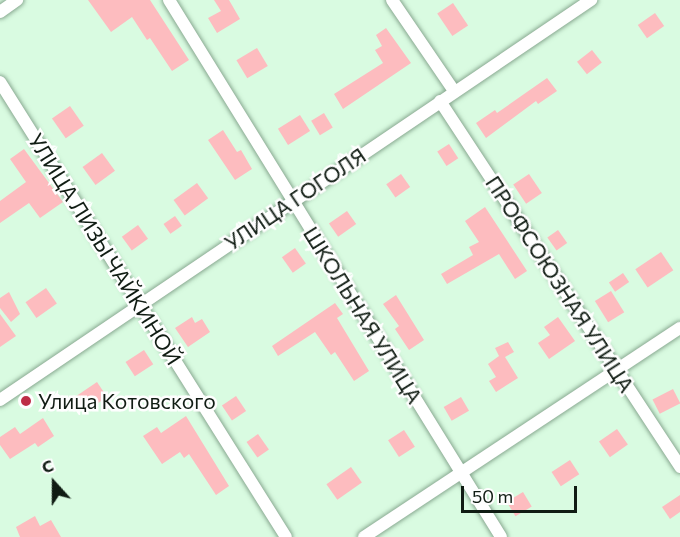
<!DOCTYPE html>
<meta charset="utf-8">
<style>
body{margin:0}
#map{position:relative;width:680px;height:537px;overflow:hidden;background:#d9fbe1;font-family:Commissioner,sans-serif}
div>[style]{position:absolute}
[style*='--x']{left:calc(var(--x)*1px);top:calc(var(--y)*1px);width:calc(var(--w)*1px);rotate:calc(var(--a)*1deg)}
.building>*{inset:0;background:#fdbcbf;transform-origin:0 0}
.roads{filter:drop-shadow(0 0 2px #89a991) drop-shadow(0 0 2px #89a991)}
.minor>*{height:12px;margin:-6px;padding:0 6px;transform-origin:6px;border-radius:6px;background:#fff}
.dots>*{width:16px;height:16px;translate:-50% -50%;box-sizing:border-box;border:3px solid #fefefe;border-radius:50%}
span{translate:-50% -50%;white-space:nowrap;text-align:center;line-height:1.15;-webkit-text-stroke:5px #fefefe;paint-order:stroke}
.street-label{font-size:21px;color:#101c13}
.poi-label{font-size:21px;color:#101c13}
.left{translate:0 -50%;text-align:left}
.north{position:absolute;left:24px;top:453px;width:60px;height:60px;-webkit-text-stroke:4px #fefefe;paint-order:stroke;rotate:339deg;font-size:16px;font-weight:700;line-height:24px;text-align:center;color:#101c13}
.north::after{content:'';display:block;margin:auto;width:21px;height:27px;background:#101c13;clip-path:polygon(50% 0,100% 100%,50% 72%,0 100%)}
.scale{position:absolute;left:461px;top:486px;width:116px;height:27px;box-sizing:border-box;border:3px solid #101c13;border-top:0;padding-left:8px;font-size:18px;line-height:21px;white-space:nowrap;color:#101c13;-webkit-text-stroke:4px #fefefe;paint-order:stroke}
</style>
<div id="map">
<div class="building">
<i style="clip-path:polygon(88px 0,150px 0,189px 60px,172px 71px,150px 38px,147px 40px,132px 17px,111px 32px)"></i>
<i style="clip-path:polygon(214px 0,229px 0,240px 19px,217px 33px,208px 18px,221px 11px)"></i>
<i style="left:453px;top:3px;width:27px;height:19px;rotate:56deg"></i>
<i style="left:655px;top:13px;width:16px;height:21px;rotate:55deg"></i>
<i style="clip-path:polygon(386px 28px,411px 63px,343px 109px,334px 94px,383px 63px,375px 50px,382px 46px,376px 35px)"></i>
<i style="left:257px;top:48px;width:21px;height:24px;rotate:59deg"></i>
<i style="left:592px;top:50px;width:16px;height:19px;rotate:52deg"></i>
<i style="clip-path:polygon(547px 78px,557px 91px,538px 104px,536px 101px,486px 138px,476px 123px,495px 110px,497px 113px)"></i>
<i style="left:70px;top:106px;width:24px;height:22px;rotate:55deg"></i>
<i style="left:324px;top:113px;width:17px;height:15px;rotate:59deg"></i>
<i style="left:300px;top:115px;width:19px;height:26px;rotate:58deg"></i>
<i style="clip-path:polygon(223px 130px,237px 152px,241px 150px,252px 169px,235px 180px,208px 140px)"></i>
<i style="left:449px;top:144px;width:17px;height:14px;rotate:57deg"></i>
<i style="clip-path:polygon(24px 149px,63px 202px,40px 218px,29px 203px,0 223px,0 201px,26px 182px,10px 159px)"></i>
<i style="left:102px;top:153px;width:22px;height:24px;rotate:54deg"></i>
<i style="left:401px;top:174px;width:16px;height:18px;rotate:55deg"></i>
<i style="left:529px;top:174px;width:23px;height:19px;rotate:56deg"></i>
<i style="left:197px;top:183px;width:19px;height:29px;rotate:54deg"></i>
<i style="clip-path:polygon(485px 207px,527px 271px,515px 279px,499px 254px,447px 284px,441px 274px,473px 255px,469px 247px,479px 242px,465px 221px)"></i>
<i style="left:347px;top:211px;width:16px;height:22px;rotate:55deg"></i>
<i style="left:175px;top:216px;width:12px;height:14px;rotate:55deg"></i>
<i style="left:138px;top:225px;width:17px;height:20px;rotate:54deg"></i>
<i style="left:558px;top:230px;width:16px;height:13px;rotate:55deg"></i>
<i style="left:295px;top:248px;width:19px;height:16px;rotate:55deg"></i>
<i style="left:661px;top:252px;width:22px;height:31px;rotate:56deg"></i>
<i style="left:623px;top:273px;width:11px;height:17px;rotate:56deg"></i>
<i style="left:46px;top:288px;width:19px;height:25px;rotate:55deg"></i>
<i style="left:611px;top:291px;width:25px;height:19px;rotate:58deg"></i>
<i style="clip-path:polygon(9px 292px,20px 314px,11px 322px,0 308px,0 298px)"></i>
<i style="clip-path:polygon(396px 295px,424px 340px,409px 350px,395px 329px,399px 326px,383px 304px)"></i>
<i style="clip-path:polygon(335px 303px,343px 314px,337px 318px,369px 371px,354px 381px,335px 352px,331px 355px,315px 332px,278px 356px,272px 346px)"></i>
<i style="clip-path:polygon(0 314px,16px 336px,0 347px)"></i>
<i style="clip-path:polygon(192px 317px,195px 323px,202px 319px,210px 332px,188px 347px,175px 328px)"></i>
<i style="clip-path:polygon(558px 317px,575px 341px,549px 359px,538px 343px,550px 335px,544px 327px)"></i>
<i style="clip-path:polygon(508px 342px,514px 352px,505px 357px,518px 378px,496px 392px,489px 381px,496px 377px,488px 364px,499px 356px,495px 348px)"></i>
<i style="left:144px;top:350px;width:17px;height:22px;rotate:57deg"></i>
<i style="left:97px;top:382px;width:18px;height:28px;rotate:56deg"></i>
<i style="left:673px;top:389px;width:16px;height:23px;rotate:63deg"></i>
<i style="left:236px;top:396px;width:18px;height:17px;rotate:56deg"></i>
<i style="left:461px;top:397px;width:16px;height:20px;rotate:60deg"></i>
<i style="clip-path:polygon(186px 416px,229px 486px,216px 495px,189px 454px,184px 458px,180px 452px,162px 464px,143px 436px,157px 427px,161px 433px)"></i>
<i style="clip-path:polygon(43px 418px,54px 436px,38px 447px,35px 443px,10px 459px,0 445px,0 437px,15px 427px,20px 434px)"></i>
<i style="left:617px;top:429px;width:19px;height:22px;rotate:55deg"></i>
<i style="left:404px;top:430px;width:20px;height:19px;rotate:57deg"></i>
<i style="left:258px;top:434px;width:19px;height:14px;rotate:55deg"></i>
<i style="left:570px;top:460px;width:17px;height:22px;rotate:57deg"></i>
<i style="left:351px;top:467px;width:19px;height:30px;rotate:55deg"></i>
<i style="left:523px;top:492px;width:17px;height:19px;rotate:59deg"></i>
<i style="clip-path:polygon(680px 495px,680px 512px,670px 519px,662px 507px)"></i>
<i style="clip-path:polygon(35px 516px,40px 526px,51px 520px,61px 537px,20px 537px,16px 527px)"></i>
</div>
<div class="roads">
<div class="minor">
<i style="--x:169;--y:0;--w:631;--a:58.27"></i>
<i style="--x:392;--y:0;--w:110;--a:55.7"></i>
<i style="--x:0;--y:12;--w:21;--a:-35"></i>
<i style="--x:0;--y:82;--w:537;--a:57.85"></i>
<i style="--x:440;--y:101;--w:438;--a:56.7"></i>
<i style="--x:0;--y:400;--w:714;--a:-34.09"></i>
<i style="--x:364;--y:537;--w:379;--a:-33.5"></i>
</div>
</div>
<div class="dots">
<i style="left:26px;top:401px;background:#bd2d46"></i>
</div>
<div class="street-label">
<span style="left:295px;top:199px;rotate:-34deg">УЛИЦА ГОГОЛЯ</span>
<span style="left:105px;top:249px;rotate:58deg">УЛИЦА ЛИЗЫ ЧАЙКИНОЙ</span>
<span style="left:560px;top:284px;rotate:57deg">ПРОФСОЮЗНАЯ УЛИЦА</span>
<span style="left:363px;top:315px;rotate:58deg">ШКОЛЬНАЯ УЛИЦА</span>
</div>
<div class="poi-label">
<span class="left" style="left:38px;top:401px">Улица Котовского</span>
</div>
<div class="north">С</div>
<div class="scale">50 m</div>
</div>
